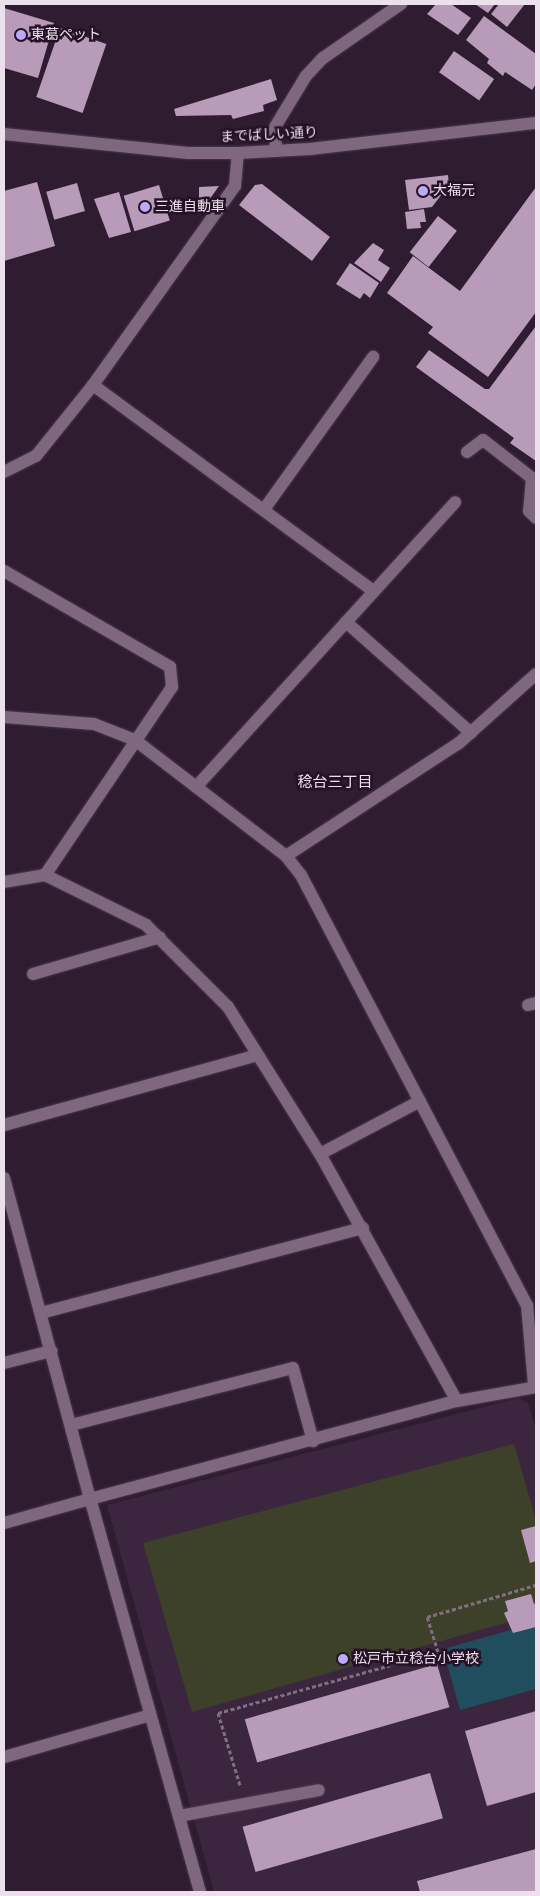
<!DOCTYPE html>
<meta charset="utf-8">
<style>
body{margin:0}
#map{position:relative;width:540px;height:1896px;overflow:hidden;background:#2f1c30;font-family:"Source Sans 3","Noto Sans JP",sans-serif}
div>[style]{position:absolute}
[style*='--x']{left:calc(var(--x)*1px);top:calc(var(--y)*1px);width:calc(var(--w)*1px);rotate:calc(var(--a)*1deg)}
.built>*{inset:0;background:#3c253e}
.green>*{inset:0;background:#3d412a}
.water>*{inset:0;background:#214e5e}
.building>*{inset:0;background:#b89ab9;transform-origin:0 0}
.path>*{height:3px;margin-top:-1.5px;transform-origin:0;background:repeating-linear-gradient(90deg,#806f80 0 4px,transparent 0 6.5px)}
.roads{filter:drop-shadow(0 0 1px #4a3a4b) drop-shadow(0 0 1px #4a3a4b)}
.minor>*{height:12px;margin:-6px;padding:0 6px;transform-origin:6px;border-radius:6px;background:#7e677f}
.dots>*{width:14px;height:14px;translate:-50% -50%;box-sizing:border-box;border:2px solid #251226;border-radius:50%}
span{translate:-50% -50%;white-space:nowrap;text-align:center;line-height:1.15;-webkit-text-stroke:5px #251226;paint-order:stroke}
.poi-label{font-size:14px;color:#ede0ed}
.left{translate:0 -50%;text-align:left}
.street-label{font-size:14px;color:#ede0ed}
.neighbourhood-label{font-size:15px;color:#ede0ed}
.frame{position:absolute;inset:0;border:5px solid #ede0ed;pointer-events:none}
</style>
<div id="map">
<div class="built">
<i style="clip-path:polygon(519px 1398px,528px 1403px,536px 1430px,536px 1892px,214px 1892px,107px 1505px)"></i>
</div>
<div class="green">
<i style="clip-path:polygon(514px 1444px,536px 1520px,536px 1614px,192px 1712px,143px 1543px)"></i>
</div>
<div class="water">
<i style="clip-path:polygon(536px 1623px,536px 1689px,460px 1710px,443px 1649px)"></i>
</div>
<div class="building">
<i style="clip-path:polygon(436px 4px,451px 4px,471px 18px,458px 35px,427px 14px)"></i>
<i style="clip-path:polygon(475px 4px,495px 4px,488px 13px)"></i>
<i style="clip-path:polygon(499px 4px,525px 4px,507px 27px,491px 14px)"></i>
<i style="clip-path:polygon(4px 8px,54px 23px,38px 78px,4px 68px)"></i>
<i style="clip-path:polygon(484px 16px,536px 54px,536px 84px,532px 90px,505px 72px,503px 76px,487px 63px,489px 59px,466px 40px)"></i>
<i style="left:60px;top:28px;width:49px;height:73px;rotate:19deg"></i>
<i style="left:454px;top:51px;width:49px;height:26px;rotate:35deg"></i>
<i style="clip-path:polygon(271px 79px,277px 100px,263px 105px,264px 111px,233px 119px,231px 115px,176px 116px,174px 109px)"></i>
<i style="clip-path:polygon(448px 175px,449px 185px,432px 207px,409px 210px,405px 180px)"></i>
<i style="clip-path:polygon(37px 182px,55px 246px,4px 261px,4px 191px)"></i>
<i style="left:77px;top:183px;width:29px;height:32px;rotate:74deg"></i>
<i style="clip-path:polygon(262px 184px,330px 237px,312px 261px,239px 205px,255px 185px)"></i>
<i style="left:159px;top:185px;width:37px;height:37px;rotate:73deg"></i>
<i style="clip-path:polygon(219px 186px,202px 210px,199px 210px,199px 187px)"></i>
<i style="clip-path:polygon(536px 187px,536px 312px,488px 377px,428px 333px,433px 327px,387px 293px,413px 256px,460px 291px)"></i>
<i style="clip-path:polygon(119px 192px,131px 232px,109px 238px,94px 199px)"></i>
<i style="clip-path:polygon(424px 209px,426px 222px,420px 222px,421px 228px,407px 229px,405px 212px)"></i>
<i style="left:438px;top:216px;width:24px;height:46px;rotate:38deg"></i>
<i style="clip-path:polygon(373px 243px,384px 250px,378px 260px,390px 268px,381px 282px,354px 263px)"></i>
<i style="clip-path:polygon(350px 263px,379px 283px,370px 298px,364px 293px,360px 299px,336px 284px)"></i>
<i style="clip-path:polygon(536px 326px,536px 461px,510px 443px,514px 438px,416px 367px,429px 350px,485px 389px,489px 389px)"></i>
<i style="clip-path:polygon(536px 1526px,536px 1561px,530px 1563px,521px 1530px)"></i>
<i style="clip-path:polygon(531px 1594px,534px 1604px,536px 1603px,536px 1627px,513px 1633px,504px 1613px,508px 1611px,505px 1601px)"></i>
<i style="left:437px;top:1664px;width:45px;height:200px;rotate:74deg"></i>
<i style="clip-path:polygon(536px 1711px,536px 1792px,487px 1806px,465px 1731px)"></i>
<i style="left:430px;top:1773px;width:47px;height:195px;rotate:74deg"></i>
<i style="clip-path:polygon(536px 1849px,536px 1892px,420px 1892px,417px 1881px)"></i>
</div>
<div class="path">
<i style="--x:240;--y:1785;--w:75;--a:-107"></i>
<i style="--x:218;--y:1713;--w:228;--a:-15.5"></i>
<i style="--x:438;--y:1652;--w:37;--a:-107"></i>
<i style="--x:427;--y:1617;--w:114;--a:-16.4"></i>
</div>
<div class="roads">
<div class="minor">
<i style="--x:4;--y:134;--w:185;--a:5.9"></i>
<i style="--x:188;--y:153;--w:50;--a:0"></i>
<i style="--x:238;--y:153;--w:72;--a:-3.2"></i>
<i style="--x:310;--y:149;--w:227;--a:-6.6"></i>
<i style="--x:276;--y:151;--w:24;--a:-92"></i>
<i style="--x:275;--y:127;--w:60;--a:-58.7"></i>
<i style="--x:306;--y:76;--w:25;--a:-47"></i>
<i style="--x:323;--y:58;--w:95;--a:-34.7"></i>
<i style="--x:93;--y:385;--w:346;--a:36.3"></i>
<i style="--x:467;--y:452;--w:20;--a:-37"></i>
<i style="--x:483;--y:440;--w:62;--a:37.8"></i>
<i style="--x:532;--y:478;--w:33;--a:95"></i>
<i style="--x:529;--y:511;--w:10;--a:45"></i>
<i style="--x:4;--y:472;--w:36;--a:-27"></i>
<i style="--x:36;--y:456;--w:91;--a:-51.2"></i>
<i style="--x:93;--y:385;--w:244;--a:-54.5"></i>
<i style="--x:235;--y:186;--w:33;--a:-85"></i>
<i style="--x:265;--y:508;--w:186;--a:-54.4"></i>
<i style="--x:4;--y:571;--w:192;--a:30"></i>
<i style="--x:170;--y:667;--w:20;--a:84"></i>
<i style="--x:172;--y:687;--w:227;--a:124"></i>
<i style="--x:45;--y:875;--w:42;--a:170.3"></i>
<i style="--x:346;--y:622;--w:167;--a:41.6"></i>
<i style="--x:4;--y:717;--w:90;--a:4.4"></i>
<i style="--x:94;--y:724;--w:44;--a:21.3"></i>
<i style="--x:135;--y:740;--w:190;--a:37.5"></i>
<i style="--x:286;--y:856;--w:24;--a:52"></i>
<i style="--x:301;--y:875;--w:486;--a:62.3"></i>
<i style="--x:527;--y:1305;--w:80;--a:85"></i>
<i style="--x:196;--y:787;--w:385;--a:-47.7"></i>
<i style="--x:286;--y:856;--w:207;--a:-33.2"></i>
<i style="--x:459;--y:743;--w:103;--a:-41.9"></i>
<i style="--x:45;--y:875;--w:113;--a:26.3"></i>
<i style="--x:146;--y:925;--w:116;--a:45"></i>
<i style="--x:228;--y:1007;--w:173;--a:58"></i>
<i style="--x:320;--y:1154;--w:282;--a:61"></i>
<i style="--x:33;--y:974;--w:132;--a:-16.2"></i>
<i style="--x:528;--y:1005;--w:8;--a:-14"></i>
<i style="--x:4;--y:1125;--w:263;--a:-15.4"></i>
<i style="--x:320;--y:1154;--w:113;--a:-27.9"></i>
<i style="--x:4;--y:1178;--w:332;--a:75"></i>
<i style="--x:90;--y:1499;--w:89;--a:164.4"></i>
<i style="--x:41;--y:1313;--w:333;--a:-14.8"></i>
<i style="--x:4;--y:1363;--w:49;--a:-14.3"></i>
<i style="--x:71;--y:1425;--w:229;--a:-14.4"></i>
<i style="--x:293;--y:1368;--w:76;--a:74.7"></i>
<i style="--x:4;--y:1757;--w:152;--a:-16"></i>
<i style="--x:179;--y:1816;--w:142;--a:-10.5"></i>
<i style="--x:200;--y:1892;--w:408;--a:-105.6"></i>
<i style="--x:90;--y:1499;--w:380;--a:-15"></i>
<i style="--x:457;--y:1401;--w:80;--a:-10"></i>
</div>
</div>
<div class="dots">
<i style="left:21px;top:35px;background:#bbaaf6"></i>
<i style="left:423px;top:191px;background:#bbaaf6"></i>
<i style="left:145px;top:207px;background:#bbaaf6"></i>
<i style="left:343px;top:1659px;background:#bbaaf6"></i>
</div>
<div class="poi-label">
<span class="left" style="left:31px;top:35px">東葛ペット</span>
<span class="left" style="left:433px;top:191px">大福元</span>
<span class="left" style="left:155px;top:207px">三進自動車</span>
<span class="left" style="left:353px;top:1659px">松戸市立稔台小学校</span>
</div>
<div class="street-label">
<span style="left:269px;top:135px;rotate:-3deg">までばしい通り</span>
</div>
<div class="neighbourhood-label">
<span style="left:335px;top:783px">稔台三丁目</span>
</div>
<div class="frame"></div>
</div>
